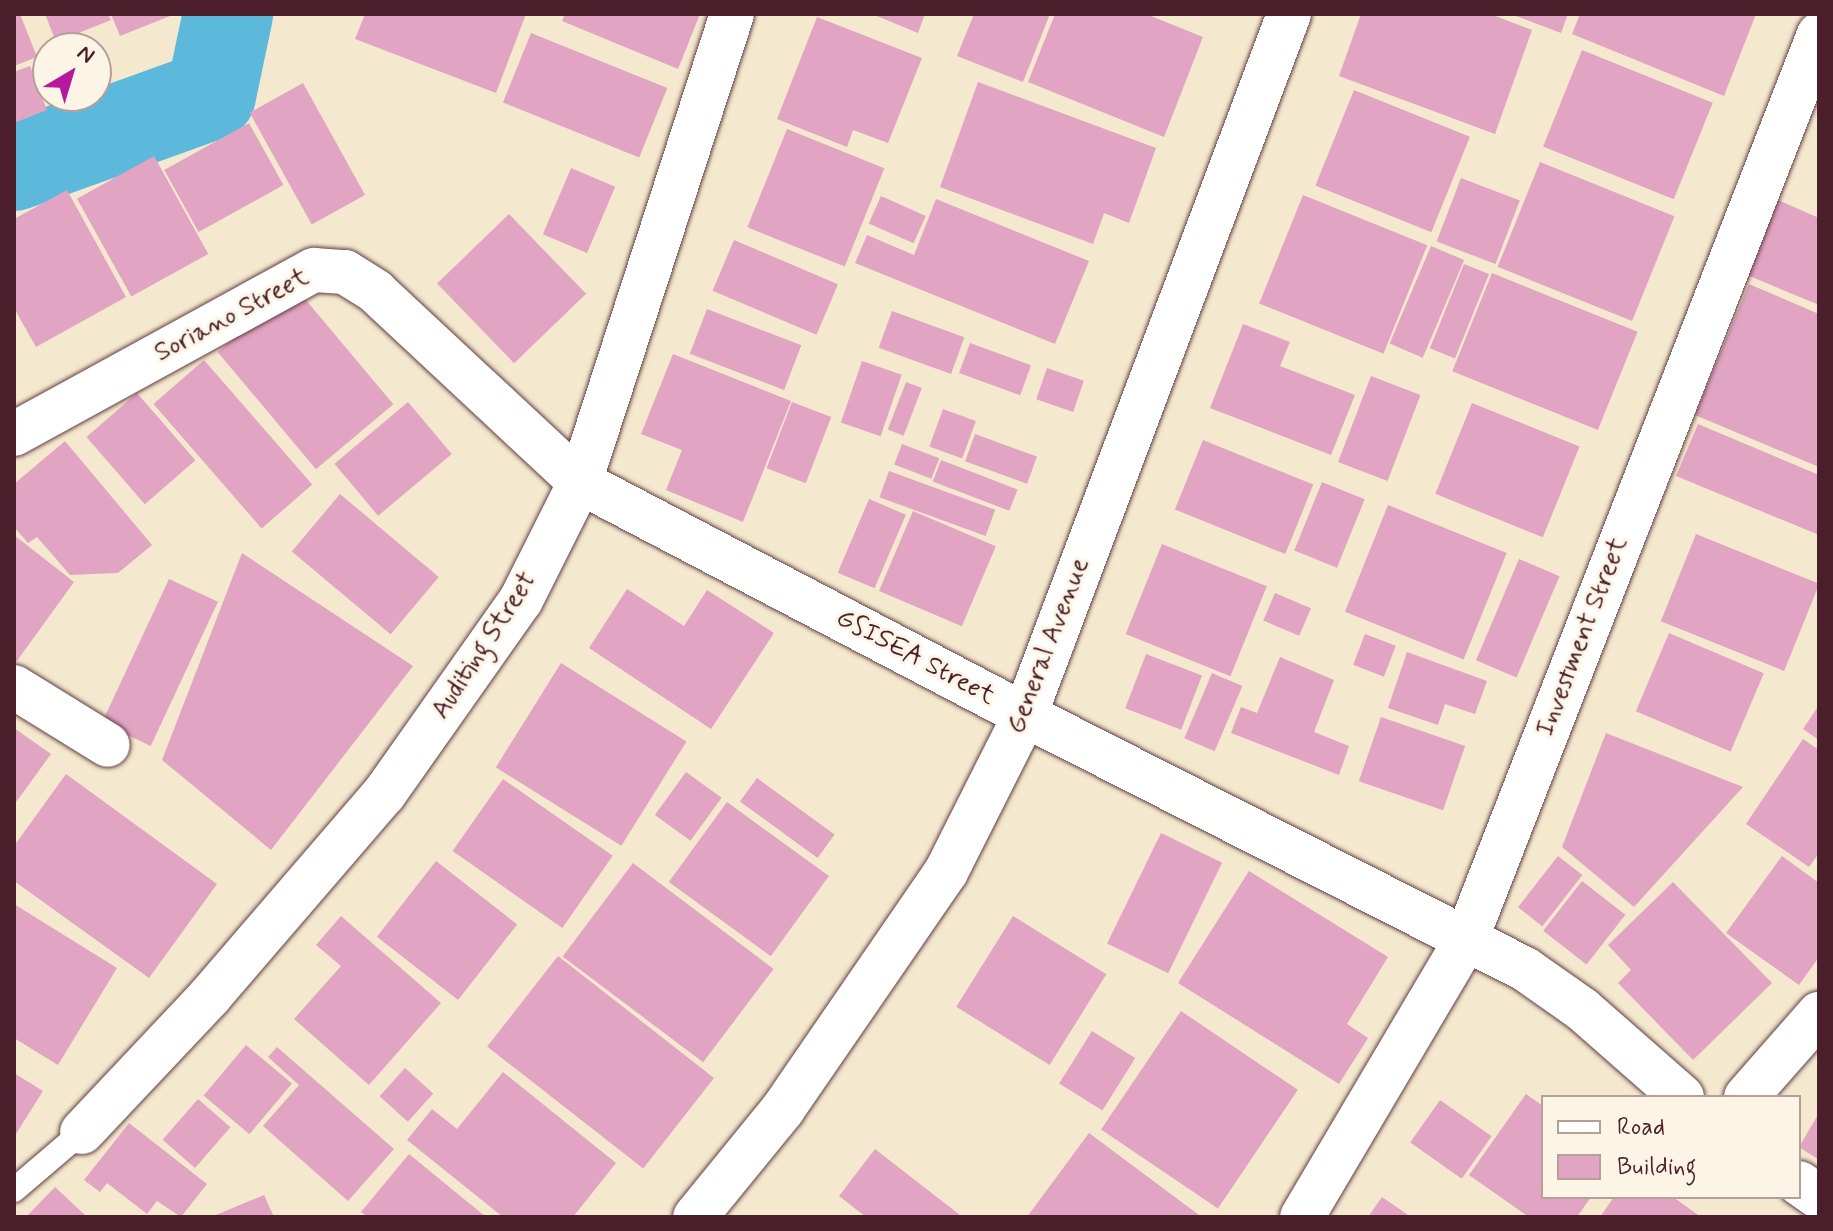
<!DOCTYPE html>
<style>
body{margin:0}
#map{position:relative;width:1833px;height:1231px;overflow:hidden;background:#f4e9ce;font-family:Mynerve,sans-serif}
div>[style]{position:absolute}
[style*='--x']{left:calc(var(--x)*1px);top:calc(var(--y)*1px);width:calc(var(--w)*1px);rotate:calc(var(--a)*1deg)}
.river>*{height:90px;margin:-45px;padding:0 45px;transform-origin:45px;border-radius:45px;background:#5db9db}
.building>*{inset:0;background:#e1a4c3;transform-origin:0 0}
.roads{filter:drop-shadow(0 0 2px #643d43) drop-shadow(0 0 2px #643d43)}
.lane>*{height:24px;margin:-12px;padding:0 12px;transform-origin:12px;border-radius:12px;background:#fff}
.street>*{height:44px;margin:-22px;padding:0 22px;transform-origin:22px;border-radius:22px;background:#fff}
.secondary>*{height:44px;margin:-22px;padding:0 22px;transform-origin:22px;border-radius:22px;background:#fff}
span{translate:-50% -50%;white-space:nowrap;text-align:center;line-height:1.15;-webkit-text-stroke:6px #fcf5e5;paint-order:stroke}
.street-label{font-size:26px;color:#4a1f2b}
.frame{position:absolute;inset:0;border:16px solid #4a1f2b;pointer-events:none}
.legend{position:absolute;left:1541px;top:1095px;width:260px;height:104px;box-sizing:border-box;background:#fcf5e5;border:2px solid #b59f9b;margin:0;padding:10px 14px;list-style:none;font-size:24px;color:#4a1f2b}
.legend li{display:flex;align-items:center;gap:16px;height:40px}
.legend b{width:40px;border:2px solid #b59f9b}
.north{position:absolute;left:32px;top:32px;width:80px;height:80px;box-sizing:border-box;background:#fcf5e5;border:2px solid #b59f9b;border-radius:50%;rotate:38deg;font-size:22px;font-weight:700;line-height:32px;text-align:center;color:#4a1f2b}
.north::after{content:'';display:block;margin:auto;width:28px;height:36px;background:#b5179e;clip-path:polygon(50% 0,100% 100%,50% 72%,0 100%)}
</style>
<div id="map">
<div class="river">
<i style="--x:14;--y:166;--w:209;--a:-19.8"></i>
<i style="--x:211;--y:95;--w:83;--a:-78.1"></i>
</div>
<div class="building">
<i style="clip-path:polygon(14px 14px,20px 14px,37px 57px,14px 66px)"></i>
<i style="clip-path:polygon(45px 14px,108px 14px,111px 20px,56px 42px)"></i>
<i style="clip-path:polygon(111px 14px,175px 14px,120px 36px)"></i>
<i style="clip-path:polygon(365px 14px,526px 14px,496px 93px,355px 39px)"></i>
<i style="clip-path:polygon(565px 14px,700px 14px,678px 69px,562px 21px)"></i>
<i style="clip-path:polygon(872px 14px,925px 14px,918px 33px)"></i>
<i style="clip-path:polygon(974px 14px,1050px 14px,1023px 82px,957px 56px)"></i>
<i style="clip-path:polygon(1055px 14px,1146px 14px,1203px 37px,1164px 137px,1028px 82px)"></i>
<i style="clip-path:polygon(1361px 14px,1490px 14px,1532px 30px,1495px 134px,1339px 76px)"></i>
<i style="clip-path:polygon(1511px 14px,1568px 14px,1561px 33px)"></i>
<i style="clip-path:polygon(1580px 14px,1756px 14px,1724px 96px,1572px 34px)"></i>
<i style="clip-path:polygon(817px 17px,922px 58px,888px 143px,853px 130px,847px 147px,777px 119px)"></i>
<i style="left:531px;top:33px;width:147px;height:75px;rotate:22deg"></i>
<i style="left:1582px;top:50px;width:141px;height:104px;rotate:22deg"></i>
<i style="clip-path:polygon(30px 66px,47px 110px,14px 123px,14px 72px)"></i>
<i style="clip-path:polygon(978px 82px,1156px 148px,1129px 223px,1104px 213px,1093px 244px,940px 187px)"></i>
<i style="left:303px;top:83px;width:128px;height:61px;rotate:61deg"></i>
<i style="left:1354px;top:90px;width:125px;height:103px;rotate:22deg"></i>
<i style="left:249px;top:123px;width:71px;height:97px;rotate:61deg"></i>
<i style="left:787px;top:129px;width:105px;height:106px;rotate:22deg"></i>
<i style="left:154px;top:156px;width:112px;height:88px;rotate:61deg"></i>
<i style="left:1540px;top:162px;width:145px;height:113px;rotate:22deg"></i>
<i style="left:571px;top:168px;width:48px;height:72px;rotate:23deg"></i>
<i style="left:1461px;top:178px;width:63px;height:68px;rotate:21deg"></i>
<i style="clip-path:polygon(67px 190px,126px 297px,36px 347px,14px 308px,14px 219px)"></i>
<i style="left:1303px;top:195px;width:134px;height:117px;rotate:22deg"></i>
<i style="left:881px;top:196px;width:49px;height:30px;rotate:24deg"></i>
<i style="clip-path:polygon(936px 199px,1089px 261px,1055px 344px,855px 263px,867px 235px,914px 255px)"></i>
<i style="clip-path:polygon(1778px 200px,1819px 218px,1819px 305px,1747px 275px)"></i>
<i style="left:509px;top:214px;width:111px;height:100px;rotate:46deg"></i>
<i style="left:734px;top:240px;width:113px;height:55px;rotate:23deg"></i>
<i style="left:1431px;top:246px;width:36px;height:106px;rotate:23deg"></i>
<i style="left:1464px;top:264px;width:27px;height:91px;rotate:22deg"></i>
<i style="left:1492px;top:273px;width:157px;height:106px;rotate:22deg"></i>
<i style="clip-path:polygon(1749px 284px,1819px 314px,1819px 467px,1695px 415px)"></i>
<i style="left:295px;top:287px;width:153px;height:101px;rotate:50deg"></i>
<i style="left:707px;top:309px;width:101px;height:48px;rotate:21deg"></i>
<i style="left:892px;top:311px;width:77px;height:39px;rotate:20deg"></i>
<i style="clip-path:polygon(1243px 324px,1290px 342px,1280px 366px,1355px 395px,1331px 455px,1210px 408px)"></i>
<i style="left:970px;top:343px;width:65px;height:32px;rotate:20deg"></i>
<i style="clip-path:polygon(673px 354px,791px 401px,743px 522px,666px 490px,682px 450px,641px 434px)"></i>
<i style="left:204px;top:360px;width:165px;height:67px;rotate:49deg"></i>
<i style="left:862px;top:361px;width:42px;height:65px;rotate:19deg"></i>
<i style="left:1047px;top:368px;width:39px;height:33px;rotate:19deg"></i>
<i style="left:1371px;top:376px;width:53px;height:92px;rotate:21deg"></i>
<i style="left:906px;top:382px;width:17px;height:51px;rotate:21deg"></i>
<i style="left:137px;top:393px;width:89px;height:67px;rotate:49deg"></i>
<i style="left:408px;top:402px;width:68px;height:96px;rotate:50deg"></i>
<i style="left:792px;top:402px;width:42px;height:71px;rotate:21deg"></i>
<i style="left:1472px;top:403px;width:116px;height:98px;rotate:22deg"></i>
<i style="left:943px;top:409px;width:35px;height:40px;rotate:20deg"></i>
<i style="clip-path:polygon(1698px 424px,1819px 475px,1819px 535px,1676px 476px)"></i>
<i style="left:975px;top:434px;width:66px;height:29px;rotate:20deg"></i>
<i style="left:1203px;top:440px;width:119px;height:75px;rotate:22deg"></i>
<i style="clip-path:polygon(65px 441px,152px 545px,118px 573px,70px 575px,37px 537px,28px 543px,14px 527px,14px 484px)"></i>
<i style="left:902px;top:444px;width:40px;height:22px;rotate:21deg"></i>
<i style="left:941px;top:460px;width:82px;height:23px;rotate:21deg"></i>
<i style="left:889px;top:471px;width:113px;height:28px;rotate:20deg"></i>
<i style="left:1322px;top:482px;width:46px;height:74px;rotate:22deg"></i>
<i style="left:340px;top:494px;width:129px;height:75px;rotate:40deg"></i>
<i style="left:869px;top:499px;width:40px;height:80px;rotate:23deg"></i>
<i style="left:1388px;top:505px;width:128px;height:115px;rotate:22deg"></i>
<i style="left:913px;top:511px;width:90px;height:87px;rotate:23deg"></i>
<i style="left:1696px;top:534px;width:133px;height:94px;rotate:22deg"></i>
<i style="clip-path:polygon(14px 535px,74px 582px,14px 665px)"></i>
<i style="left:1162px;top:544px;width:113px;height:97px;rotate:22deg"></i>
<i style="clip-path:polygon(242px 553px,413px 666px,271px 850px,162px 760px)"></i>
<i style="left:1519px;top:559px;width:44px;height:110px;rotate:23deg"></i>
<i style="left:169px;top:579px;width:54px;height:159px;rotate:25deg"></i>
<i style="clip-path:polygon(627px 589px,684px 626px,707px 590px,774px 633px,711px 729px,589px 648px)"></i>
<i style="left:1275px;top:593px;width:39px;height:30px;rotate:23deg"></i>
<i style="left:1669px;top:633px;width:103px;height:85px;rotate:23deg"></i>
<i style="left:1365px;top:634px;width:33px;height:33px;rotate:21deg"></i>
<i style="clip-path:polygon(1407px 652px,1487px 681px,1475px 714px,1445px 704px,1438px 725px,1388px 708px)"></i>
<i style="left:1146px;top:654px;width:60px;height:58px;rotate:21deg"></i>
<i style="clip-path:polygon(1280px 657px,1334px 680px,1314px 732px,1349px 746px,1339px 775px,1231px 733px,1241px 707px,1257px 713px)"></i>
<i style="left:561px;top:663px;width:148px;height:123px;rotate:32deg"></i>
<i style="left:1212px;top:673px;width:33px;height:71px;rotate:23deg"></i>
<i style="clip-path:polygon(1819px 705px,1819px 740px,1803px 729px)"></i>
<i style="left:1381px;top:717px;width:89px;height:68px;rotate:19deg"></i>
<i style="clip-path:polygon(14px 728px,51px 754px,14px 805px)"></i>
<i style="clip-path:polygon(1606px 733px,1743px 787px,1634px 907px,1562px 847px)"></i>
<i style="clip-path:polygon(1803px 739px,1819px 750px,1819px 853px,1809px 867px,1746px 824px)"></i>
<i style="left:686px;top:772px;width:44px;height:53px;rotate:36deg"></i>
<i style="clip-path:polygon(66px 774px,217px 884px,149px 978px,14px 881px,14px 846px)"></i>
<i style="left:757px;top:778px;width:96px;height:29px;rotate:36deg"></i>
<i style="left:503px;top:779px;width:134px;height:88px;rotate:35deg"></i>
<i style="left:727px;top:802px;width:126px;height:99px;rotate:36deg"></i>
<i style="left:1161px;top:833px;width:68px;height:123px;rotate:26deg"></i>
<i style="left:1558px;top:856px;width:31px;height:65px;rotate:38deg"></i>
<i style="clip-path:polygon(1782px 856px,1819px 883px,1819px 957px,1799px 985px,1726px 933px)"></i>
<i style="left:436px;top:861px;width:103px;height:96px;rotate:38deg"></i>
<i style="left:633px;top:863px;width:176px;height:117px;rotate:37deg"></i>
<i style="clip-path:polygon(1249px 871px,1388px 957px,1347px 1024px,1368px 1038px,1339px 1084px,1178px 983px)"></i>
<i style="left:1582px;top:881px;width:55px;height:63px;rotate:38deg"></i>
<i style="clip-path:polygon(1673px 882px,1772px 983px,1693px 1060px,1618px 983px,1631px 970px,1608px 945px)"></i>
<i style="clip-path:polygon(14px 904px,117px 968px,58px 1065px,14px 1038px)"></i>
<i style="clip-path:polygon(341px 916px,441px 1003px,369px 1085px,294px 1019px,341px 966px,316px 945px)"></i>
<i style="left:1013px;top:916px;width:110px;height:107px;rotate:32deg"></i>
<i style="left:558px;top:956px;width:198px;height:115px;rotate:38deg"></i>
<i style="left:1181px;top:1011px;width:141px;height:143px;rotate:34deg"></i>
<i style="left:1092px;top:1031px;width:51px;height:62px;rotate:32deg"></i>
<i style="left:246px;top:1045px;width:60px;height:66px;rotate:40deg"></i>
<i style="clip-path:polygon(277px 1047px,394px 1149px,348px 1201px,263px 1126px,299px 1085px,268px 1057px)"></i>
<i style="left:405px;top:1068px;width:38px;height:38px;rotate:42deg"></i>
<i style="clip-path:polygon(503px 1072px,616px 1163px,573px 1217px,503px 1217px,407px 1140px,432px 1109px,457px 1129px)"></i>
<i style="clip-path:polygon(14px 1073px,43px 1091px,14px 1137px)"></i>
<i style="clip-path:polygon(1526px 1094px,1543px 1106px,1543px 1197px,1591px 1197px,1577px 1217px,1529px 1217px,1469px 1175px)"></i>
<i style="left:198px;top:1099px;width:43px;height:54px;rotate:41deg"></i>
<i style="left:1440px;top:1100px;width:63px;height:52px;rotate:35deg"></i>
<i style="clip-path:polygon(1819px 1113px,1819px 1160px,1799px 1147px)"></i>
<i style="clip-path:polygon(129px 1123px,207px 1184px,181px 1217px,157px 1201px,147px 1214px,107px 1183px,100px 1192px,84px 1180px)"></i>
<i style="clip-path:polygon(1089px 1133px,1199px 1215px,1197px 1217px,1027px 1217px)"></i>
<i style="clip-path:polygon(875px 1149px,960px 1215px,958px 1217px,866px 1217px,839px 1196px)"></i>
<i style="clip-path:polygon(409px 1154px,486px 1217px,368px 1217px,361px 1212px)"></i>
<i style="clip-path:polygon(55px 1187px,87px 1217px,26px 1217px)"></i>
<i style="clip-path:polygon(264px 1195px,274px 1217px,211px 1217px)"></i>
<i style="clip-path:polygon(1382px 1197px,1411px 1217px,1368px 1217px)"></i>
<i style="clip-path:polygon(1614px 1197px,1673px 1197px,1701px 1217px,1600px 1217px)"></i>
</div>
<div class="roads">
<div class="lane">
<i style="--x:14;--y:1190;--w:89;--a:-40.5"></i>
</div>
<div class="street">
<i style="--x:14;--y:434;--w:342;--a:-28.7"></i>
<i style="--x:314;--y:270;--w:31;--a:4"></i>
<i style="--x:345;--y:272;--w:36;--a:32"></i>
<i style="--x:375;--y:291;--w:280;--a:43"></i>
<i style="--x:580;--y:482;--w:502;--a:27.64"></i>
<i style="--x:1025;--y:715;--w:561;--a:26.93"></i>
<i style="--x:1525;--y:969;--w:70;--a:35.1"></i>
<i style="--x:1582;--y:1009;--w:133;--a:41.3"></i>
<i style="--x:14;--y:687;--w:110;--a:31.7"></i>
<i style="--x:1746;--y:1097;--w:111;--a:-48.7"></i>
<i style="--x:82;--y:1132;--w:187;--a:-46.7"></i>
<i style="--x:210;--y:996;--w:267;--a:-49.3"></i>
<i style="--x:384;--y:794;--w:237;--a:-54.8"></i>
<i style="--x:521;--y:600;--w:132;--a:-63.4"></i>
<i style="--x:580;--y:482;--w:492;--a:-72"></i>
<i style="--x:1799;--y:1183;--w:24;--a:35"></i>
<i style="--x:1302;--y:1217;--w:322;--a:-59.4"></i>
<i style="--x:1466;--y:940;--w:972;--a:-68.71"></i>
</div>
<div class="secondary">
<i style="--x:695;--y:1217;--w:139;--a:-50.8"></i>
<i style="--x:783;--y:1109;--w:288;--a:-55.5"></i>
<i style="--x:946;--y:872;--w:176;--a:-63.3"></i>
<i style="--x:1025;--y:715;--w:749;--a:-69.36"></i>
</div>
</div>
<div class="street-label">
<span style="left:232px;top:316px;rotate:-28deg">Soriano Street</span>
<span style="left:1583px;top:637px;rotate:-69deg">Investment Street</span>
<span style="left:485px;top:646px;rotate:-57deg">Auditing Street</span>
<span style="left:1049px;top:646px;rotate:-69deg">General Avenue</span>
<span style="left:915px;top:658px;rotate:28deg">GSISEA Street</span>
</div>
<div class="frame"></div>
<ul class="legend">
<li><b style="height:10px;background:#fff"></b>Road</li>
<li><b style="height:22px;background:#e1a4c3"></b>Building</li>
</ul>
<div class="north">N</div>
</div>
